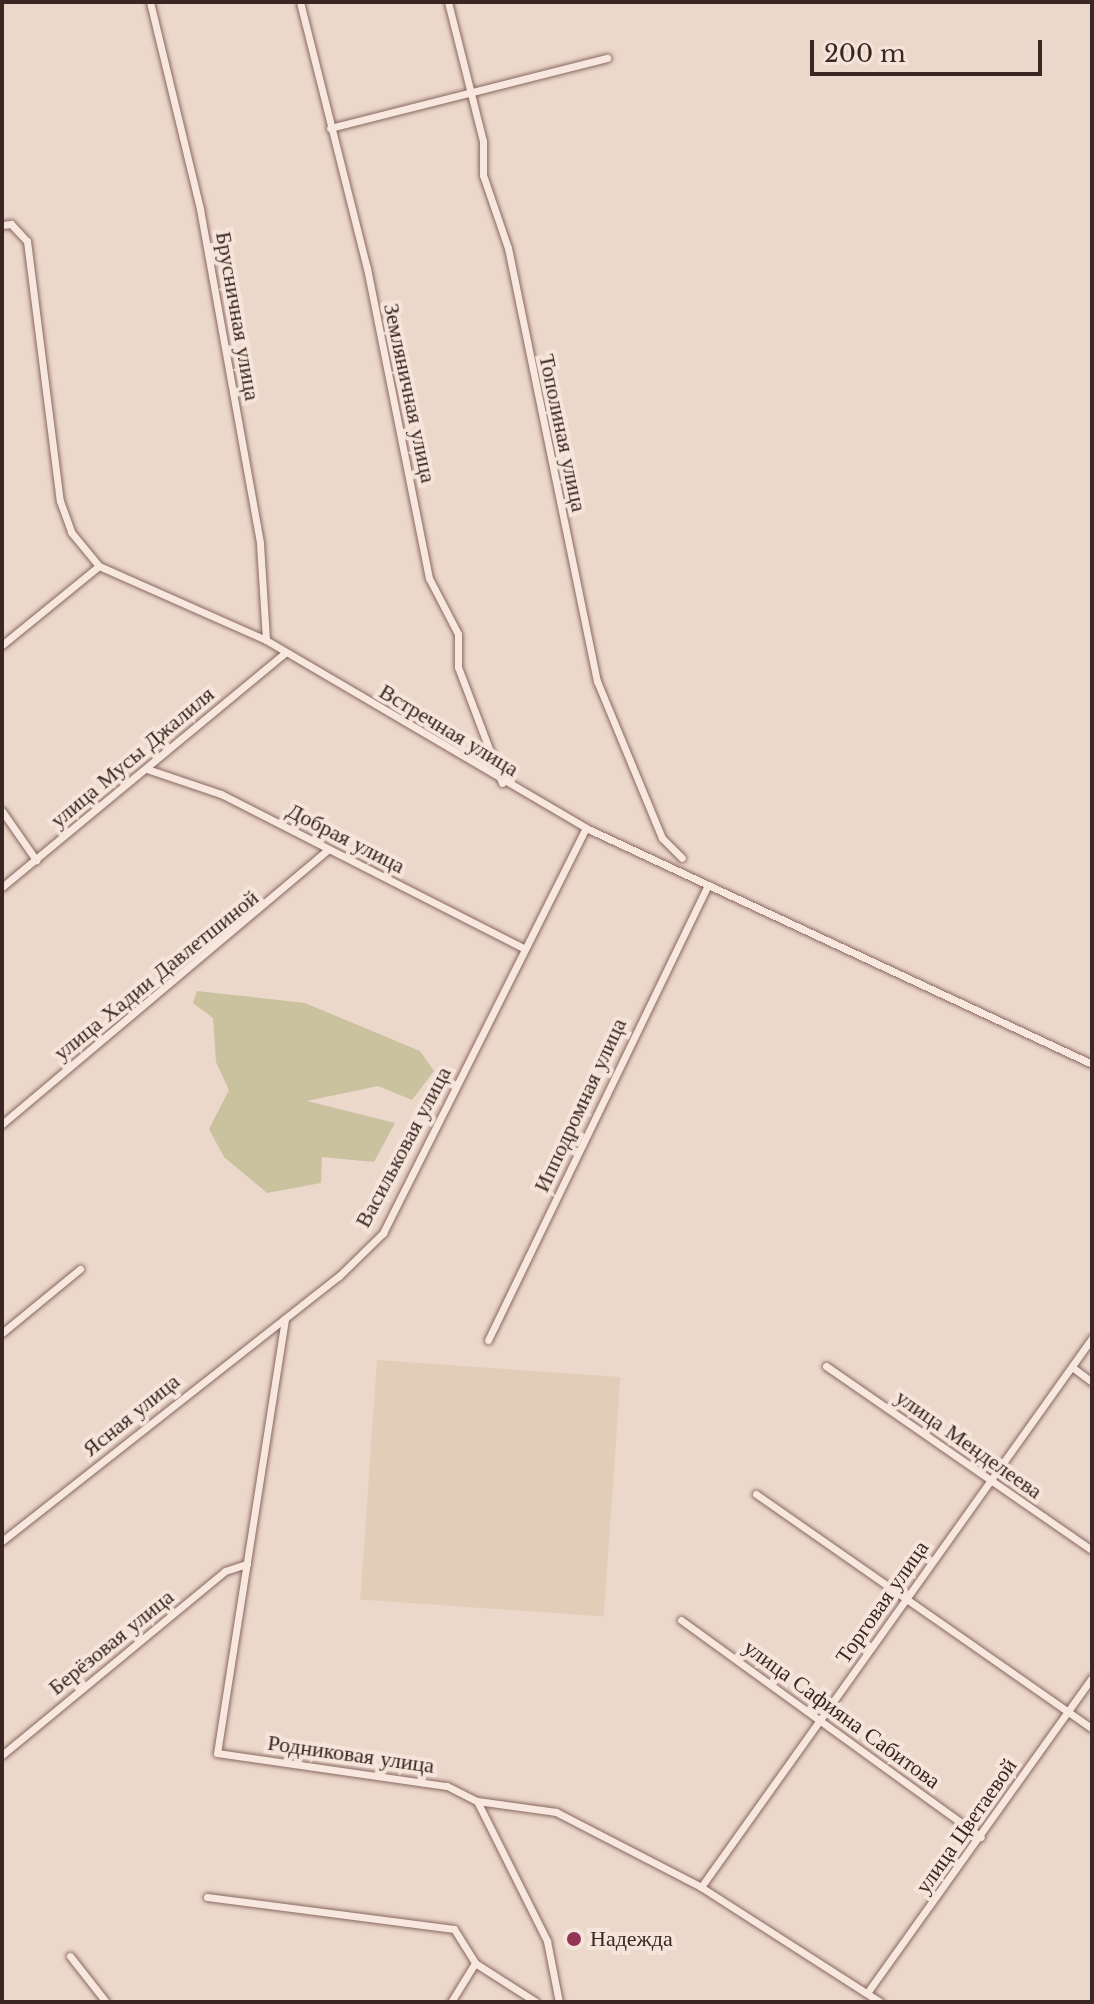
<!DOCTYPE html>
<meta charset="utf-8">
<style>
body{margin:0}
#map{position:relative;width:1094px;height:2004px;overflow:hidden;background:#ecd7cb;font-family:"Libre Baskerville",serif}
div>[style]{position:absolute}
[style*='--x']{left:calc(var(--x)*1px);top:calc(var(--y)*1px);width:calc(var(--w)*1px);rotate:calc(var(--a)*1deg)}
.farmland>*{inset:0;background:#e2cdb9;transform-origin:0 0}
.green>*{inset:0;background:#cac19f}
.roads{filter:drop-shadow(0 0 2px #886860) drop-shadow(0 0 2px #886860)}
.street>*{height:7px;margin:-3.5px;padding:0 3.5px;transform-origin:3.5px;border-radius:3.5px;background:#f7e7de}
.dots>*{width:22px;height:22px;translate:-50% -50%;box-sizing:border-box;border:4px solid #f4e4da;border-radius:50%}
span{translate:-50% -50%;white-space:nowrap;text-align:center;line-height:1.15;-webkit-text-stroke:8px #f4e4da;paint-order:stroke}
.street-label{font-size:22px;color:#3a2622}
.poi-label{font-size:22px;color:#3a2622}
.left{translate:0 -50%;text-align:left}
.frame{position:absolute;inset:0;border:4px solid #3a2622;pointer-events:none}
.scale{position:absolute;left:810px;top:40px;width:232px;height:36px;box-sizing:border-box;border:4px solid #3a2622;border-top:0;padding-left:10px;font-size:24px;line-height:28px;white-space:nowrap;color:#3a2622;-webkit-text-stroke:6px #f4e4da;paint-order:stroke}
</style>
<div id="map">
<div class="farmland">
<i style="left:377px;top:1360px;width:244px;height:240px;rotate:4deg"></i>
</div>
<div class="green">
<i style="clip-path:polygon(197px 991px,305px 1003px,420px 1051px,434px 1071px,412px 1100px,378px 1086px,307px 1101px,395px 1123px,374px 1162px,322px 1157px,321px 1183px,267px 1193px,224px 1157px,209px 1129px,229px 1090px,216px 1062px,213px 1018px,193px 1003px)"></i>
</div>
<div class="roads">
<div class="street">
<i style="--x:150;--y:2;--w:213;--a:76.4"></i>
<i style="--x:200;--y:209;--w:340;--a:79.8"></i>
<i style="--x:260;--y:544;--w:96;--a:86.4"></i>
<i style="--x:300;--y:2;--w:274;--a:75.9"></i>
<i style="--x:367;--y:268;--w:316;--a:78.7"></i>
<i style="--x:429;--y:578;--w:63;--a:62.6"></i>
<i style="--x:458;--y:634;--w:33;--a:90"></i>
<i style="--x:458;--y:667;--w:124;--a:69.2"></i>
<i style="--x:448;--y:2;--w:143;--a:75.9"></i>
<i style="--x:483;--y:141;--w:34;--a:90"></i>
<i style="--x:483;--y:175;--w:77;--a:71.1"></i>
<i style="--x:508;--y:248;--w:442;--a:78.4"></i>
<i style="--x:597;--y:681;--w:170;--a:67.5"></i>
<i style="--x:662;--y:838;--w:28;--a:45"></i>
<i style="--x:330;--y:128;--w:286;--a:-14.2"></i>
<i style="--x:2;--y:225;--w:9;--a:-6"></i>
<i style="--x:11;--y:224;--w:23;--a:47"></i>
<i style="--x:27;--y:241;--w:262;--a:82.8"></i>
<i style="--x:60;--y:501;--w:33;--a:70"></i>
<i style="--x:71;--y:532;--w:44;--a:50.5"></i>
<i style="--x:99;--y:566;--w:183;--a:23.9"></i>
<i style="--x:266;--y:640;--w:371;--a:30.4"></i>
<i style="--x:586;--y:828;--w:558;--a:25"></i>
<i style="--x:2;--y:645;--w:125;--a:-39.2"></i>
<i style="--x:147;--y:769;--w:78;--a:18.7"></i>
<i style="--x:221;--y:794;--w:341;--a:27"></i>
<i style="--x:2;--y:811;--w:60;--a:55.2"></i>
<i style="--x:2;--y:887;--w:367;--a:-39.6"></i>
<i style="--x:2;--y:1124;--w:427;--a:-40.1"></i>
<i style="--x:285;--y:1319;--w:439;--a:98.9"></i>
<i style="--x:217;--y:1753;--w:232;--a:8.2"></i>
<i style="--x:447;--y:1786;--w:34;--a:27"></i>
<i style="--x:477;--y:1801;--w:80;--a:7.9"></i>
<i style="--x:556;--y:1812;--w:163;--a:27.3"></i>
<i style="--x:701;--y:1887;--w:213;--a:32.7"></i>
<i style="--x:2;--y:1333;--w:101;--a:-39.4"></i>
<i style="--x:488;--y:1340;--w:503;--a:-64.2"></i>
<i style="--x:826;--y:1366;--w:323;--a:34.7"></i>
<i style="--x:1072;--y:1367;--w:25;--a:37"></i>
<i style="--x:756;--y:1494;--w:409;--a:34.9"></i>
<i style="--x:2;--y:1541;--w:429;--a:-38.2"></i>
<i style="--x:339;--y:1276;--w:62;--a:-44.3"></i>
<i style="--x:383;--y:1233;--w:453;--a:-63.4"></i>
<i style="--x:681;--y:1620;--w:370;--a:35.9"></i>
<i style="--x:2;--y:1755;--w:289;--a:-39.5"></i>
<i style="--x:225;--y:1571;--w:23;--a:-18"></i>
<i style="--x:477;--y:1801;--w:157;--a:63.4"></i>
<i style="--x:547;--y:1941;--w:62;--a:78.9"></i>
<i style="--x:701;--y:1887;--w:674;--a:-54.54"></i>
<i style="--x:207;--y:1897;--w:249;--a:7.4"></i>
<i style="--x:454;--y:1929;--w:40;--a:58"></i>
<i style="--x:475;--y:1963;--w:72;--a:32.6"></i>
<i style="--x:70;--y:1956;--w:58;--a:52"></i>
<i style="--x:867;--y:1993;--w:387;--a:-54.5"></i>
<i style="--x:451;--y:2002;--w:46;--a:-58.4"></i>
</div>
</div>
<div class="dots">
<i style="left:574px;top:1939px;background:#933454"></i>
</div>
<div class="street-label">
<span style="left:238px;top:316px;rotate:80deg">Брусничная улица</span>
<span style="left:410px;top:393px;rotate:78deg">Земляничная улица</span>
<span style="left:563px;top:433px;rotate:78deg">Тополиная улица</span>
<span style="left:449px;top:730px;rotate:31deg">Встречная улица</span>
<span style="left:132px;top:757px;rotate:-40deg">улица Мусы Джалиля</span>
<span style="left:346px;top:838px;rotate:27deg">Добрая улица</span>
<span style="left:156px;top:975px;rotate:-39deg">улица Хадии Давлетшиной</span>
<span style="left:580px;top:1105px;rotate:-65deg">Ипподромная улица</span>
<span style="left:403px;top:1147px;rotate:-62deg">Васильковая улица</span>
<span style="left:131px;top:1415px;rotate:-39deg">Ясная улица</span>
<span style="left:969px;top:1444px;rotate:35deg">улица Менделеева</span>
<span style="left:882px;top:1602px;rotate:-55deg">Торговая улица</span>
<span style="left:111px;top:1642px;rotate:-39deg">Берёзовая улица</span>
<span style="left:842px;top:1714px;rotate:36deg">улица Сафияна Сабитова</span>
<span style="left:351px;top:1754px;rotate:8deg">Родниковая улица</span>
<span style="left:966px;top:1826px;rotate:-55deg">улица Цветаевой</span>
</div>
<div class="poi-label">
<span class="left" style="left:590px;top:1939px">Надежда</span>
</div>
<div class="frame"></div>
<div class="scale">200 m</div>
</div>
